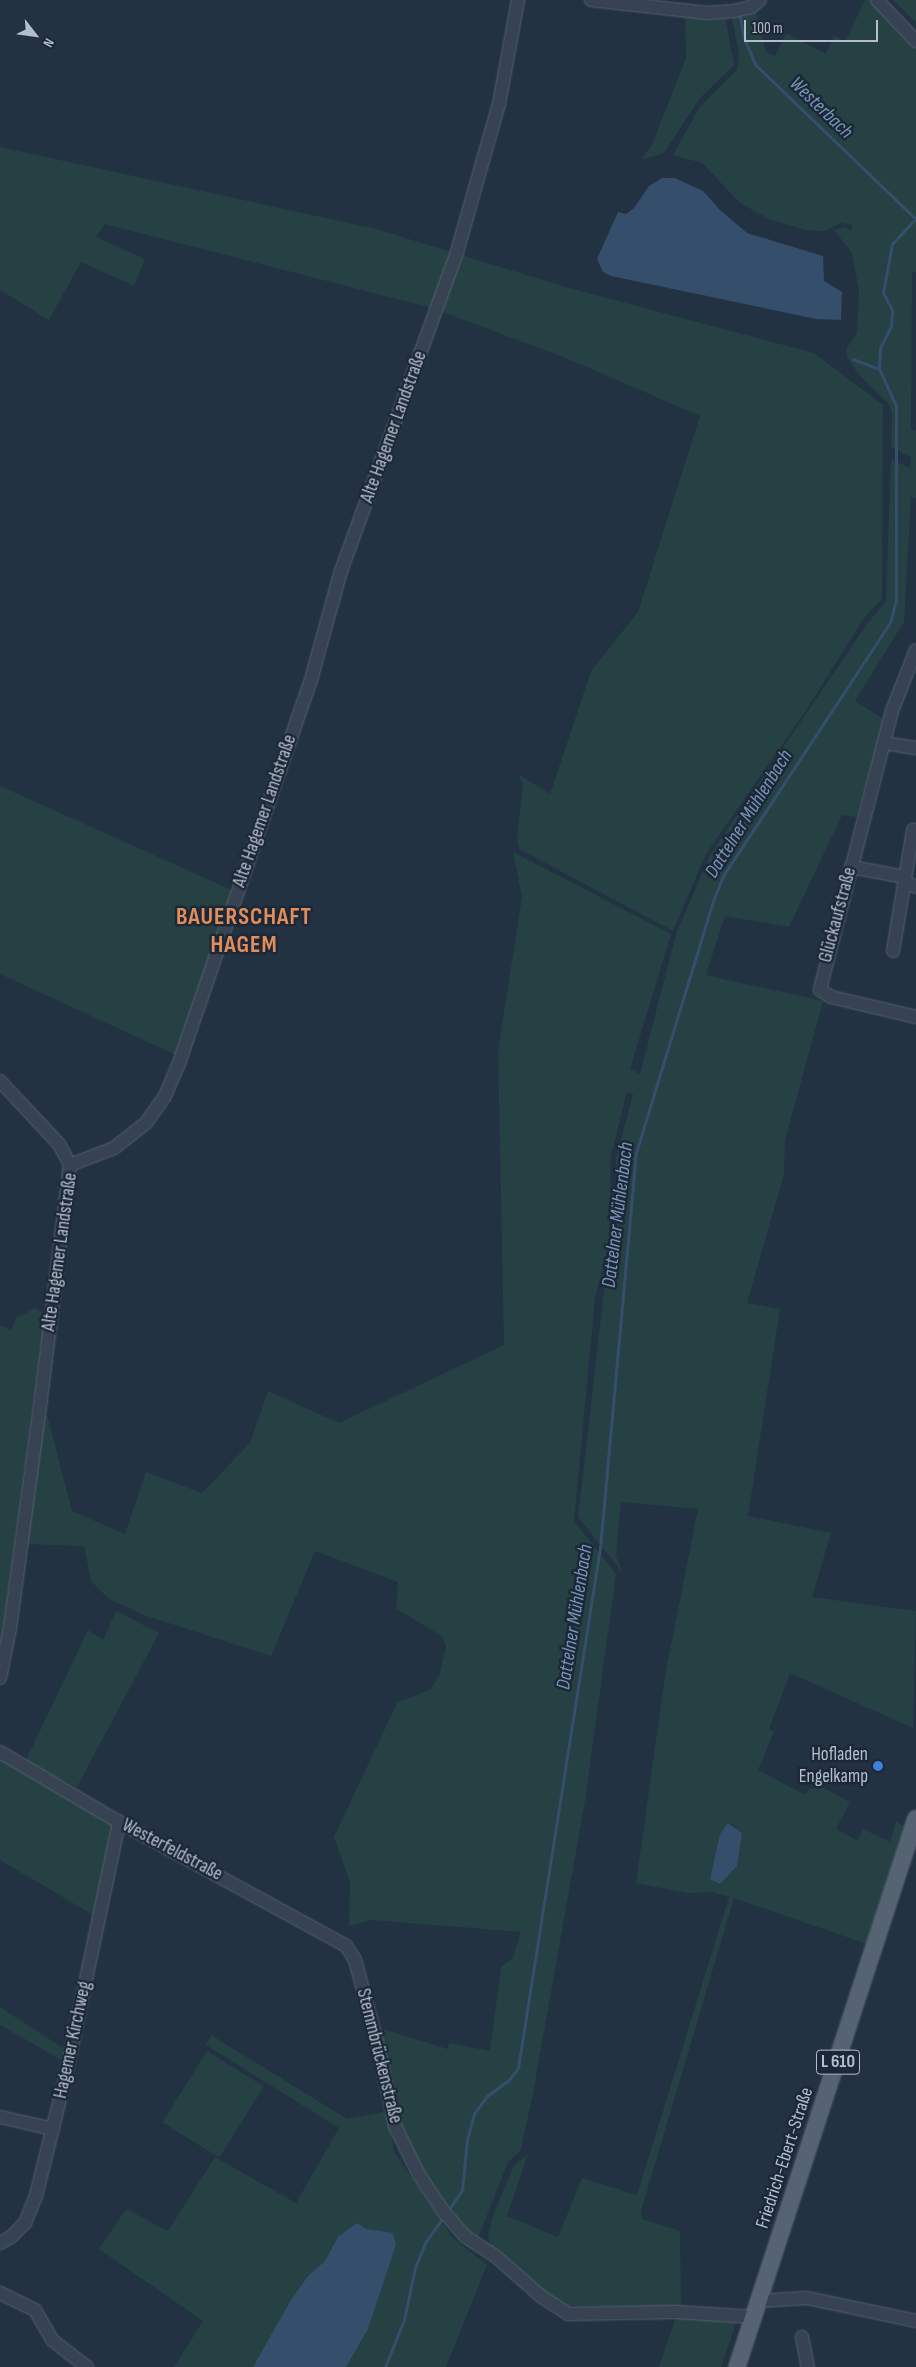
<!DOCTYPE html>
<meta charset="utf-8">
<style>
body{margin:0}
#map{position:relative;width:916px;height:2367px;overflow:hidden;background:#223243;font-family:"Sofia Sans Condensed",sans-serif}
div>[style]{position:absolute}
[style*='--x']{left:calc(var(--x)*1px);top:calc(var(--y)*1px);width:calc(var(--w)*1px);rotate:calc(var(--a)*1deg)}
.green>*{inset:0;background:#254143;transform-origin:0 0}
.water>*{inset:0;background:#344e6b}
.stream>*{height:2.5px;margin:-1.25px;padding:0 1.25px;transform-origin:1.25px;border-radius:1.25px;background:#344e6b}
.roads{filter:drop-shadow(0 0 1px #55616f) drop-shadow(0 0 1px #55616f)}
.minor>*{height:12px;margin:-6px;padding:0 6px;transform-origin:6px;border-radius:6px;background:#374352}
.major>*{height:16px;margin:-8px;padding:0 8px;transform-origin:8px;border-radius:8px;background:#556372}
.dots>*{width:14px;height:14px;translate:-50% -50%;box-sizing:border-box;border:2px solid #1c2837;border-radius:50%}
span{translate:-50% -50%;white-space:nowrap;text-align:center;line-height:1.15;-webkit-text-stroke:5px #1c2837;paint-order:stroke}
.shield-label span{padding:1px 4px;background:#1c2837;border:1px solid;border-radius:4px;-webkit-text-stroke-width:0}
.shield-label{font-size:18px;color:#b4becc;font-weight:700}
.street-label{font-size:19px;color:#b4becc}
.poi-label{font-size:19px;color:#b4becc}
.right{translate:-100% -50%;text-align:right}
.water-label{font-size:20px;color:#7896b7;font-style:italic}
.district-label{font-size:24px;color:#e18e5a;font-weight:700;letter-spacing:1px}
.north{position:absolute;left:10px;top:10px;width:50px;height:50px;-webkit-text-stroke:4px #1c2837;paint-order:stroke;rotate:120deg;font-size:14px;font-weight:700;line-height:20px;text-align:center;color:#b4becc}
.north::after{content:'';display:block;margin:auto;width:18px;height:22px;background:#b4becc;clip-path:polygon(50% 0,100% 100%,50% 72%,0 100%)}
.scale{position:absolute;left:744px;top:20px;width:134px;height:22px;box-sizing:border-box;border:2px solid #b4becc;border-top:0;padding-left:6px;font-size:15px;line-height:18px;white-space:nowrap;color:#b4becc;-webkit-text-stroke:4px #1c2837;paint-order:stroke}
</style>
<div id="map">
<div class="green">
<i style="clip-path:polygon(evenodd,865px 0,872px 0,916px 45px,916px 272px,912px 273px,911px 429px,916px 432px,916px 498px,911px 497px,904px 622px,855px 701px,885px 720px,856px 817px,842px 815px,789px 927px,725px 916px,706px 975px,823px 1001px,785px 1140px,784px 1174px,747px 1303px,780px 1309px,748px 1516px,831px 1533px,812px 1597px,916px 1611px,913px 1728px,790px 1673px,769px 1729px,774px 1732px,758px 1770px,805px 1795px,809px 1789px,822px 1787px,850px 1802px,836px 1829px,858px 1841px,863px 1829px,890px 1842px,896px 1822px,904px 1826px,867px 1944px,734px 1898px,641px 2211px,642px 2219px,680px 2231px,681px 2307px,568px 2306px,550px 2296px,491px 2247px,488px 2236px,494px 2213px,514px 2165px,528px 2154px,507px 2216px,558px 2237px,582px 2178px,637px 2195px,729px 1897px,712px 1892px,687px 1893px,636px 1883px,665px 1676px,698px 1509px,621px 1502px,616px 1556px,623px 1573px,578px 1517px,604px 1291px,616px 1232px,616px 1158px,633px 1094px,627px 1092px,611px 1156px,609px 1242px,595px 1299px,574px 1521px,616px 1574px,585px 1801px,533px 2093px,521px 2150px,508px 2162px,478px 2238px,468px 2232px,430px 2185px,405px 2139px,376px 2027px,448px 2049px,449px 2043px,490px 2051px,501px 1967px,513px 1958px,521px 1932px,371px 1920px,349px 1926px,350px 1882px,334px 1837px,397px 1703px,431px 1689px,440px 1673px,446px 1647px,443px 1637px,396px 1608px,398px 1582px,315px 1551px,271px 1656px,144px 1615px,109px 1599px,91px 1581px,84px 1546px,24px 1544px,42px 1414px,47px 1415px,72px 1511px,125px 1534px,146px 1472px,202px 1493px,250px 1443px,268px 1391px,339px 1423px,504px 1345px,498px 1051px,522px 897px,513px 852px,671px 934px,630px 1069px,640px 1074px,676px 934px,710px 855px,867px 624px,886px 601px,891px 459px,910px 468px,911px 457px,891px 447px,892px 413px,888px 403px,858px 374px,847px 357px,847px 348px,857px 333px,859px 291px,852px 253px,834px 230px,844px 227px,852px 230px,852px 225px,841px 223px,824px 231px,805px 230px,769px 219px,740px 203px,702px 163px,673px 155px,699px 108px,737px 70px,739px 53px,731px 14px,755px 9px,766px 52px,775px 56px,786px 33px,826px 54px,834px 35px,845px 42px,865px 0,728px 1823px,737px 1827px,710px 1879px,728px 1823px)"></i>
<i style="clip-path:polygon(893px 0,916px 0,916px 23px)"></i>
<i style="clip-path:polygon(685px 15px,725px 16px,734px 65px,700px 98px,664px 153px,641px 160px,652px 145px,686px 58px)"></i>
<i style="clip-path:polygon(0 147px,376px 229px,569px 288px,814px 353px,883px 405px,882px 599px,864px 618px,805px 712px,706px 854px,673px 931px,519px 849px,517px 839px,523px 784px,518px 774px,550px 794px,591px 671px,638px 612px,700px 416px,571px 360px,432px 308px,105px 224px,96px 237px,145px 259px,134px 286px,81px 262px,49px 320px,0 290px)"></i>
<i style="clip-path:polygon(0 786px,234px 891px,176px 1055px,0 974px)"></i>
<i style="clip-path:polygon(35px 1308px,48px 1316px,40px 1348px,0 1652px,0 1325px,11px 1330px,16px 1318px)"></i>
<i style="clip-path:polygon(116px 1611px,159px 1633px,77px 1787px,25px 1762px,88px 1630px,103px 1640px)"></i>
<i style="clip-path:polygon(0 1757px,116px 1824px,95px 1916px,0 1860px)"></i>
<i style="clip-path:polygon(0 2007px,66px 2050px,63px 2061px,0 2025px)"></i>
<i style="clip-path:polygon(211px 2035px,347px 2119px,388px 2111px,394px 2152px,453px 2238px,487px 2265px,446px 2367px,174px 2367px,203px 2321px,99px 2249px,126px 2209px,168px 2231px,215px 2157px,296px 2203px,339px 2128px,206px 2045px)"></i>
<i style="left:207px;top:2051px;width:67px;height:84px;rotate:32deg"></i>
<i style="clip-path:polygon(676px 2317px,737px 2320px,721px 2367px,659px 2367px)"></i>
</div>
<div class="water">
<i style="clip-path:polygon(662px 178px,675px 178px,703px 191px,720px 210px,747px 233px,823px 256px,824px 281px,842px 292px,841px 320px,816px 319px,611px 276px,603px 272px,597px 259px,618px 212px,626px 214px,634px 208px,649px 186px)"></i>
<i style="clip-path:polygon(728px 1823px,742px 1833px,737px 1866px,720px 1884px,710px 1879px,720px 1834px)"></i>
<i style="clip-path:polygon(357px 2223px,366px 2229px,393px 2233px,396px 2245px,368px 2329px,346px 2367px,253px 2367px,291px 2300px,308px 2276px,325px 2261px,338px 2237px)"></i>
</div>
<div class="stream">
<i style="--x:740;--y:14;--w:23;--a:80"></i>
<i style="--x:744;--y:37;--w:30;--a:67"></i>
<i style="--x:756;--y:65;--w:221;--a:43.9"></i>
<i style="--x:853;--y:359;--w:28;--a:21"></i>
<i style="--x:450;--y:2208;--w:22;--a:-56"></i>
<i style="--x:462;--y:2190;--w:50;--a:-84.3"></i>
<i style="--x:467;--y:2140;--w:27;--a:-75"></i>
<i style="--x:474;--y:2114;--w:22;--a:-54"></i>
<i style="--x:487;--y:2096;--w:27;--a:-36"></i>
<i style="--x:509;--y:2080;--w:15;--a:-53"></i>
<i style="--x:518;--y:2068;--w:526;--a:-81.04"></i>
<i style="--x:600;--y:1548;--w:397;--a:-84.8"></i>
<i style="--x:636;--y:1153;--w:264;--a:-73"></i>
<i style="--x:713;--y:901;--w:27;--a:-68"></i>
<i style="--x:723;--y:876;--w:303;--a:-56.6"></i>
<i style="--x:890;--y:623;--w:23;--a:-75"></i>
<i style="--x:896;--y:601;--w:195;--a:-90"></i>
<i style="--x:896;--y:406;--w:41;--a:-114.7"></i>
<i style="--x:879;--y:369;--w:21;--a:-87"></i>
<i style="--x:880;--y:348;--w:25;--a:-63"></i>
<i style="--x:891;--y:326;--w:16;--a:-86"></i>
<i style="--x:892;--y:310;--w:19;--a:-118"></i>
<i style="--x:883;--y:293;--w:50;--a:-79.6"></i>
<i style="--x:892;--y:244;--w:35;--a:-47"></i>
<i style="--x:385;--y:2367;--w:51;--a:-68"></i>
<i style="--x:404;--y:2320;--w:53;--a:-78.1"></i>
<i style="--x:415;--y:2268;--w:27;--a:-68"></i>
<i style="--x:425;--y:2243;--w:28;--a:-55"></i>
</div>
<div class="roads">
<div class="minor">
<i style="--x:591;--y:0;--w:117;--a:6.4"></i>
<i style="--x:707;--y:13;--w:27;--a:-4"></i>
<i style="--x:734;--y:11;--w:17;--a:-13"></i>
<i style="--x:751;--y:7;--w:11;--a:-38"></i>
<i style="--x:877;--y:0;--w:57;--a:46.4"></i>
<i style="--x:916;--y:650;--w:66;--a:111.5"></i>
<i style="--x:892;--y:711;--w:288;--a:104.5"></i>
<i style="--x:820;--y:990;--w:13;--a:32"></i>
<i style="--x:831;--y:997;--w:87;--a:13.2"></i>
<i style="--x:884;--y:743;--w:32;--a:9"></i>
<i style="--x:851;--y:867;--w:55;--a:10.5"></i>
<i style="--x:905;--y:882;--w:12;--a:24"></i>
<i style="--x:893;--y:951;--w:123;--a:-80.6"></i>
<i style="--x:0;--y:1081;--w:86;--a:46.9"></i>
<i style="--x:59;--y:1144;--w:24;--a:62"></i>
<i style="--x:70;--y:1165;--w:47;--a:-21.1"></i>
<i style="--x:114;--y:1148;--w:41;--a:-38"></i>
<i style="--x:146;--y:1123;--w:33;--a:-55"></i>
<i style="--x:165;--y:1096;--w:33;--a:-67"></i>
<i style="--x:178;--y:1066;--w:412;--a:-71"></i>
<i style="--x:312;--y:676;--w:109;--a:-74.6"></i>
<i style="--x:341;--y:571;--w:339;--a:-70"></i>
<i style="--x:457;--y:252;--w:154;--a:-74.2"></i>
<i style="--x:499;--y:104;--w:106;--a:-79.6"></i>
<i style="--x:0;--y:1678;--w:51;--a:-78.7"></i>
<i style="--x:10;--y:1628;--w:232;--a:-82.3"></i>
<i style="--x:41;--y:1398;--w:235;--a:-82.9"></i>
<i style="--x:0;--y:1752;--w:138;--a:30.5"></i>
<i style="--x:119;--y:1822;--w:259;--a:28.6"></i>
<i style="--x:346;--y:1946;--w:17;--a:57"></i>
<i style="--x:355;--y:1960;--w:81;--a:74.9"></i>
<i style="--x:376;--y:2038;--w:90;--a:77.8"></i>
<i style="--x:395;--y:2126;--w:55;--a:63.9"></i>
<i style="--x:419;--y:2175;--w:43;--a:56.3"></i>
<i style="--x:443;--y:2211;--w:35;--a:49"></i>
<i style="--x:466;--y:2237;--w:33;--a:33"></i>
<i style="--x:494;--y:2255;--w:64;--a:41.2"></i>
<i style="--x:542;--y:2297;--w:31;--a:33"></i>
<i style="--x:568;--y:2314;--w:108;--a:-1.1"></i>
<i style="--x:676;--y:2312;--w:78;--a:3.7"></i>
<i style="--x:0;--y:2117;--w:54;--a:12.8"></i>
<i style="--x:0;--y:2243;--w:13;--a:-29"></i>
<i style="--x:11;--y:2237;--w:20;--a:-45"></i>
<i style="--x:25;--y:2223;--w:29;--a:-68"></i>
<i style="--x:36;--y:2196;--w:121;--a:-76.1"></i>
<i style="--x:65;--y:2079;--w:263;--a:-78.1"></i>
<i style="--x:0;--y:2293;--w:39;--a:26"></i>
<i style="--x:35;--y:2310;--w:34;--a:60"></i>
<i style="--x:52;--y:2340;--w:44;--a:37.6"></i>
<i style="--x:758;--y:2301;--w:49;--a:-3.5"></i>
<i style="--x:807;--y:2298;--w:111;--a:11.9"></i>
<i style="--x:802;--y:2337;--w:31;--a:79"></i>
</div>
<div class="major">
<i style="--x:737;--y:2367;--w:577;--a:-71.94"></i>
</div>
</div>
<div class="dots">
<i style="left:878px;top:1766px;background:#3f7fe0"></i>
</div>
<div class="shield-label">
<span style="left:838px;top:2062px">L 610</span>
</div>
<div class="street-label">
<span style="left:394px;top:427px;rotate:-70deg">Alte Hagemer Landstraße</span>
<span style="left:265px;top:811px;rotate:-71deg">Alte Hagemer Landstraße</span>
<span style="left:838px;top:915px;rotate:-75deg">Glückaufstraße</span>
<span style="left:60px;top:1252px;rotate:-82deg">Alte Hagemer Landstraße</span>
<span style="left:172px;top:1850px;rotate:28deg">Westerfeldstraße</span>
<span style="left:73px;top:2040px;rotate:-78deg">Hagemer Kirchweg</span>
<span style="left:379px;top:2056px;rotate:76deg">Stemmbrückenstraße</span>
<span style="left:785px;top:2158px;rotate:-72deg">Friedrich-Ebert-Straße</span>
</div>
<div class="poi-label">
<span class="right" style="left:868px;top:1766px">Hofladen<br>Engelkamp</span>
</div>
<div class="water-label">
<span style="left:821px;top:108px;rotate:44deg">Westerbach</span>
<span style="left:749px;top:814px;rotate:-58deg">Dattelner Mühlenbach</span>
<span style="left:618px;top:1215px;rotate:-83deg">Dattelner Mühlenbach</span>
<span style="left:575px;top:1617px;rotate:-81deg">Dattelner Mühlenbach</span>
</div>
<div class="district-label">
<span style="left:244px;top:931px">BAUERSCHAFT<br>HAGEM</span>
</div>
<div class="north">N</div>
<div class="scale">100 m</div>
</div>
